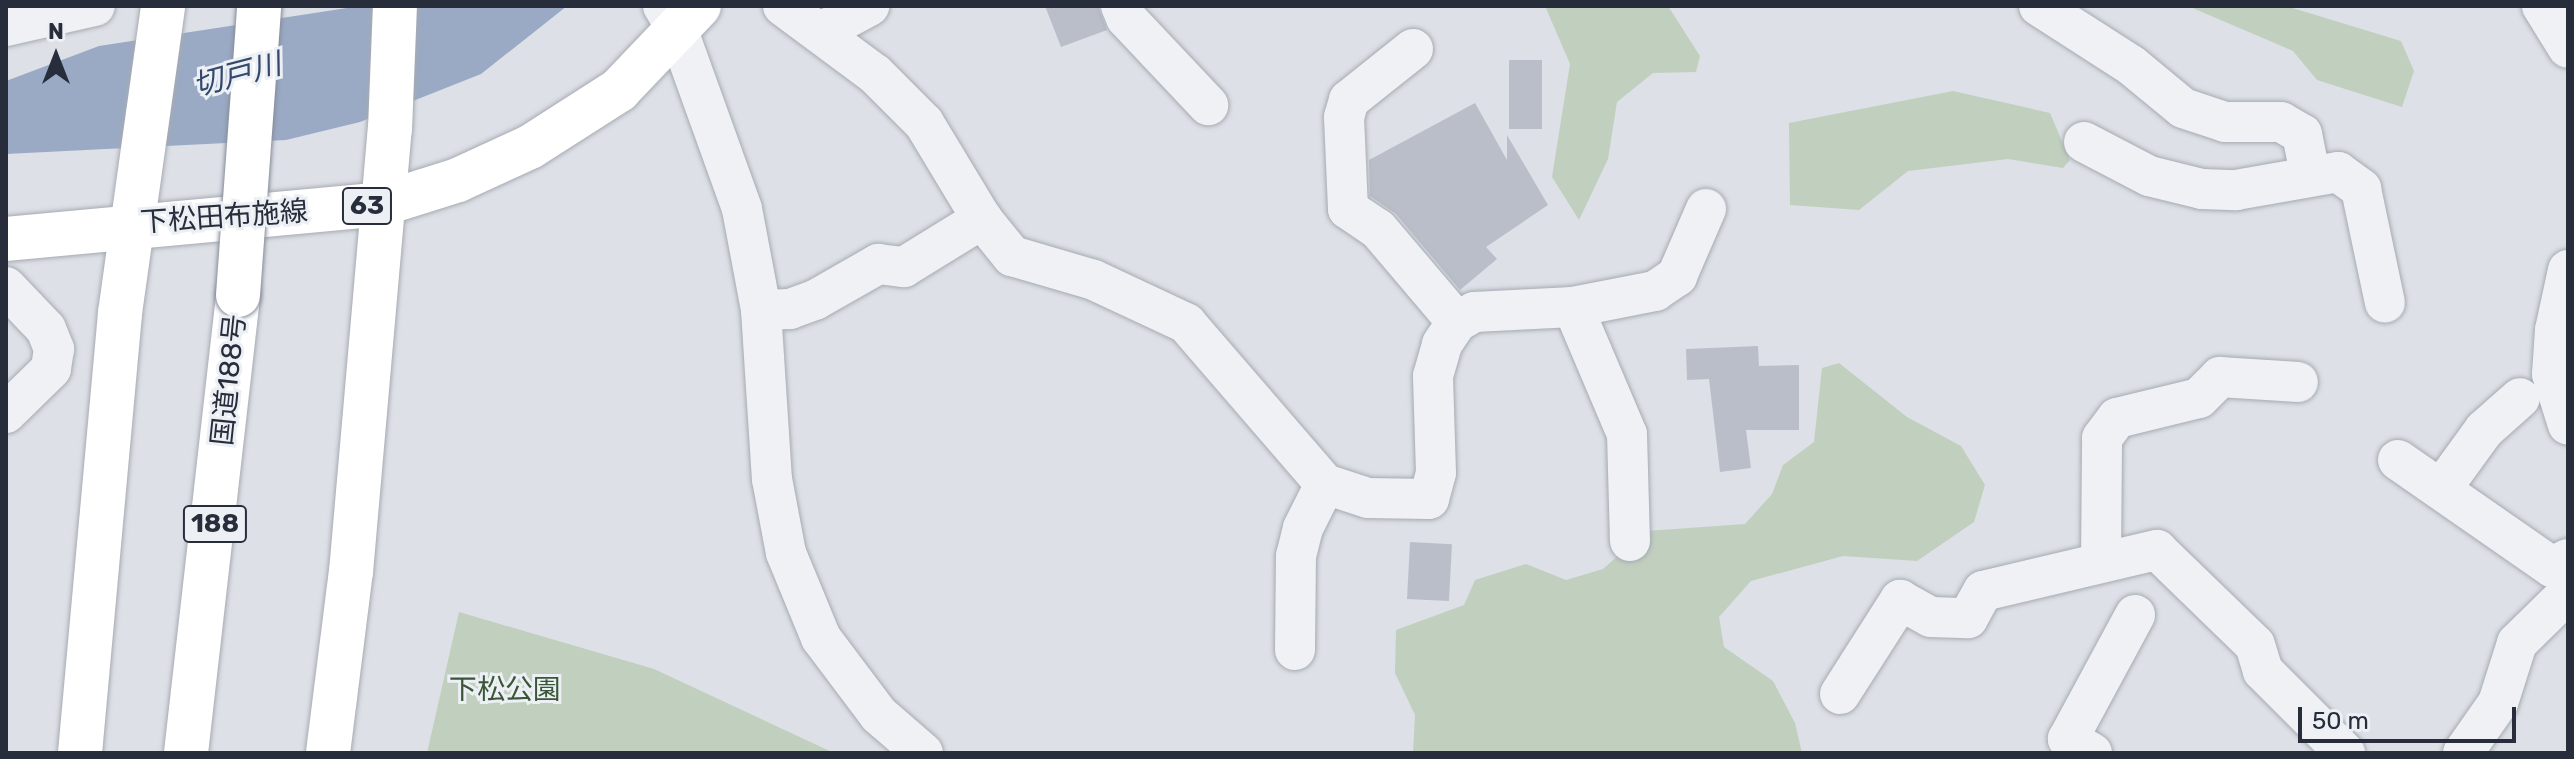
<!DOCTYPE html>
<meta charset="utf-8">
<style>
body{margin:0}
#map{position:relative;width:2574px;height:759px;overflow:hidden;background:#dde0e6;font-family:Rubik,"Noto Sans JP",sans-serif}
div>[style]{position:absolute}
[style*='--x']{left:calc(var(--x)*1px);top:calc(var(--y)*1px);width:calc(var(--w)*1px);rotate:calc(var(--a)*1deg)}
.green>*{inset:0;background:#c1cfbe}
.water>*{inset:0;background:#9aaac4}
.building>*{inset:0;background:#babec8;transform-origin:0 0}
.path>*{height:5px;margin-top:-2.5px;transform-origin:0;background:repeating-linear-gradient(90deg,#bbbec4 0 6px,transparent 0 12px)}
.roads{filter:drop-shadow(0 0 2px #a6aab3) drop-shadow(0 0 2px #a6aab3)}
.minor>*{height:40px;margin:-20px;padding:0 20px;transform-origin:20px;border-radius:20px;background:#eff1f4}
.major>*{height:44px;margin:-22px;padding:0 22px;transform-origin:22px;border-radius:22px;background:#fff}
.highway>*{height:44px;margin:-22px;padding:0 22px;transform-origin:22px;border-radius:22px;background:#fff}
.bridges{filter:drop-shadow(0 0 2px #858c9b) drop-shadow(0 0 2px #858c9b)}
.highway-bridge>*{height:44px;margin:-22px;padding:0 22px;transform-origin:22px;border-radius:22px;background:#fff}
span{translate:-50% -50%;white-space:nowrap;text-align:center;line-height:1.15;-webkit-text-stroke:6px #eceff4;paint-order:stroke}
.shield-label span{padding:2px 6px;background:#eceff4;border:2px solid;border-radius:6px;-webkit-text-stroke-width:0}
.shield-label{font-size:26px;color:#272d3b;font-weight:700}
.street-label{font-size:28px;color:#272d3b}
.park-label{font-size:28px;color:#395636}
.water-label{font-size:30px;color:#34486c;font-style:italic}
.frame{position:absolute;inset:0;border:8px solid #272d3b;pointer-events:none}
.north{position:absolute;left:16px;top:16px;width:80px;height:80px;-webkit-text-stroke:6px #eceff4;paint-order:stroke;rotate:0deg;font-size:22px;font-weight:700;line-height:32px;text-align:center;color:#272d3b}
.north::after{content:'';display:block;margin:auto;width:28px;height:36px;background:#272d3b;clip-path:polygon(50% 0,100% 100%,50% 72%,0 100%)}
.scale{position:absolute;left:2298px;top:707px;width:218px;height:36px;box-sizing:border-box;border:4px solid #272d3b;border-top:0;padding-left:10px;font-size:24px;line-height:28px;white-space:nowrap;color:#272d3b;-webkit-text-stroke:6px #eceff4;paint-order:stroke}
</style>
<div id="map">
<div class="green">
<i style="clip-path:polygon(1545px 6px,1668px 6px,1700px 56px,1696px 72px,1653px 73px,1617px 102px,1608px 159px,1579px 220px,1552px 177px,1570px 64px)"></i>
<i style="clip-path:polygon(2188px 6px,2286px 6px,2401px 41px,2414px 71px,2402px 107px,2317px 80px,2293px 51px)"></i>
<i style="clip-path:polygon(1953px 91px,2050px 113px,2070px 160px,2063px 168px,2008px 159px,1908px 171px,1859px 210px,1790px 205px,1789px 123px)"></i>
<i style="clip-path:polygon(1839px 363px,1907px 417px,1961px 446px,1985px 485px,1974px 522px,1917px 561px,1843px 556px,1751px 581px,1719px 617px,1724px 647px,1773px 681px,1795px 723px,1802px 753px,1413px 753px,1415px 715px,1395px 673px,1396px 630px,1464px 605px,1475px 580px,1526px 564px,1566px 580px,1603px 569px,1646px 531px,1745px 524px,1772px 494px,1783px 465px,1814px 442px,1822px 368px)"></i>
<i style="clip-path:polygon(459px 612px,654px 669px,834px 753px,427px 753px)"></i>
</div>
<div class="water">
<i style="clip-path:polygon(360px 6px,567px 6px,481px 74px,360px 122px,286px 140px,6px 154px,6px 81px,99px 46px)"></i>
</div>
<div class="building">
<i style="clip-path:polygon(1045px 6px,1098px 6px,1107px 30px,1061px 47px)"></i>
<i style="left:1509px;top:60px;width:33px;height:69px"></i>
<i style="clip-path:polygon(1475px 103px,1507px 160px,1507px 135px,1548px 205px,1486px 247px,1497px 259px,1460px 290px,1396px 214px,1370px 196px,1369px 160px)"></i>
<i style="clip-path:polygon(1758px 346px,1759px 366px,1799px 365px,1799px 430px,1746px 430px,1751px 468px,1720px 472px,1709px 379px,1687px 380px,1686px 349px)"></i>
<i style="left:1410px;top:542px;width:42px;height:57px;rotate:3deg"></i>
</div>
<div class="path">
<i style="--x:554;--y:753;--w:2;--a:0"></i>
</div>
<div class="roads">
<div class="minor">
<i style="--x:663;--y:6;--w:29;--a:59"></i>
<i style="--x:678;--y:31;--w:189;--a:70.2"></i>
<i style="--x:742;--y:209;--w:103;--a:79.3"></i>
<i style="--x:761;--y:310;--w:169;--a:86.3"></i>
<i style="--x:772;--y:479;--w:75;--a:79.3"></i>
<i style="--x:786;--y:553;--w:92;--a:67.6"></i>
<i style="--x:821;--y:638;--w:96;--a:53"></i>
<i style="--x:879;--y:715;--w:58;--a:40.8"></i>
<i style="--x:783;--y:6;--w:114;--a:36.5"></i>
<i style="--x:875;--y:74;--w:69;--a:45"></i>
<i style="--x:924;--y:123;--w:112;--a:58.9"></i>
<i style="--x:982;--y:219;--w:48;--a:51"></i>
<i style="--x:1012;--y:256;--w:85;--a:16.3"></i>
<i style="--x:1094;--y:280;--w:102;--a:25.1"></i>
<i style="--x:1186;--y:323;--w:213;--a:49.2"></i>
<i style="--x:1325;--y:484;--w:45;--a:18"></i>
<i style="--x:1368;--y:498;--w:61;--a:0.9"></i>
<i style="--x:1429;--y:499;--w:27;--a:-75"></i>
<i style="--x:1436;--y:473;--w:97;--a:-91.8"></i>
<i style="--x:1433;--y:376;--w:33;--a:-74"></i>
<i style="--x:1442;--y:344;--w:27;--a:-56"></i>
<i style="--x:1457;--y:322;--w:20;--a:-30"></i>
<i style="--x:1474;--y:312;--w:99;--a:-2.9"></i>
<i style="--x:1573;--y:307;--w:84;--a:-11"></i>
<i style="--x:1655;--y:291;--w:27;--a:-34"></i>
<i style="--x:1677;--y:276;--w:73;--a:-66.6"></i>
<i style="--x:1121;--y:6;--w:13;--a:67"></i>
<i style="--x:1126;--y:18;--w:120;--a:46.7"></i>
<i style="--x:2039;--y:6;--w:109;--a:32.7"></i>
<i style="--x:2131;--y:65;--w:67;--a:39.6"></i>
<i style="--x:2183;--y:108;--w:44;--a:18.4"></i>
<i style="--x:2225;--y:122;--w:56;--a:0"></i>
<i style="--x:2281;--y:122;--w:24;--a:30"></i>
<i style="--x:2302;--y:134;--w:41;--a:78.7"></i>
<i style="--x:2542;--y:6;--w:49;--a:58.2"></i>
<i style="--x:6;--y:26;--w:91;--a:-12.7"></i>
<i style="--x:821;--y:32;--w:55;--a:-28.4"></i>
<i style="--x:1413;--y:49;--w:82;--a:141.4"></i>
<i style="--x:1349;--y:100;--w:18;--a:106"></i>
<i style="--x:1344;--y:117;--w:92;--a:87.5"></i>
<i style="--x:1348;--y:209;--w:36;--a:34"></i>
<i style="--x:1378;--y:229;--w:122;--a:49.7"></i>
<i style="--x:2084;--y:142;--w:73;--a:27.6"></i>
<i style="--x:2149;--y:176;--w:55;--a:13.8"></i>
<i style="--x:2202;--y:189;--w:34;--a:2"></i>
<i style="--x:2236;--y:190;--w:104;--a:-10"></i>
<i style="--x:2338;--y:172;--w:29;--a:36"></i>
<i style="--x:2361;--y:189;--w:116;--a:78.1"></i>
<i style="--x:2568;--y:270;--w:61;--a:102.2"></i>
<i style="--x:2555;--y:330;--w:44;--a:93.9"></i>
<i style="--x:2552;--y:374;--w:53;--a:72.6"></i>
<i style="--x:6;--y:287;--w:58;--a:46.4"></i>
<i style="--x:46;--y:329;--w:22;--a:68"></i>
<i style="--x:54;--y:349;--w:20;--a:99"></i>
<i style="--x:51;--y:369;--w:63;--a:135.6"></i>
<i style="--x:1573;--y:307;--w:138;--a:67"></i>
<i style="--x:1627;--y:434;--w:107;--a:88.4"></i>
<i style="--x:761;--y:310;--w:29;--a:-2"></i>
<i style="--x:790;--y:309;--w:27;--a:-20"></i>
<i style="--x:815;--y:300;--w:73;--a:-29.7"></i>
<i style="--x:878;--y:264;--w:26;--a:7"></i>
<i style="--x:904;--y:267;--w:92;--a:-31.6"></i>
<i style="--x:2398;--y:460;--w:188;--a:34.8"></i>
<i style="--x:2552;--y:567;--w:18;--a:-27"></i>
<i style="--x:2442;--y:488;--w:72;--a:-54.1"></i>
<i style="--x:2484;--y:430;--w:48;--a:-41.6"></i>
<i style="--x:2101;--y:562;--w:124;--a:-89.5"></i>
<i style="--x:2102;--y:438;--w:25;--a:-53"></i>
<i style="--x:2117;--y:418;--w:84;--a:-13.7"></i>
<i style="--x:2199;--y:398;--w:30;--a:-45"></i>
<i style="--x:2220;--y:377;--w:78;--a:3.7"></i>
<i style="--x:1295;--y:650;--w:94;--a:-89.4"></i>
<i style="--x:1296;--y:556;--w:29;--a:-76"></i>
<i style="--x:1303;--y:528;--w:49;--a:-63.4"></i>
<i style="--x:1840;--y:694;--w:112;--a:-57.4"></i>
<i style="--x:1900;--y:600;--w:35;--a:29"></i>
<i style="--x:1931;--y:617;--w:37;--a:2"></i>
<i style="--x:1968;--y:618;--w:31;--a:-61"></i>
<i style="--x:1983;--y:591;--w:179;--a:-13.3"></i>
<i style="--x:2157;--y:550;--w:136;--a:44.1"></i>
<i style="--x:2255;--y:645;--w:27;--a:73"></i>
<i style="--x:2263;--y:671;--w:116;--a:45"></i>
<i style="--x:2092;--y:753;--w:28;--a:-150"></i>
<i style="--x:2068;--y:739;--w:141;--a:-61.6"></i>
<i style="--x:2463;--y:753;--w:61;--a:-55"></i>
<i style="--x:2498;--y:703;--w:63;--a:-72.4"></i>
<i style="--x:2517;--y:643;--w:71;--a:-44.4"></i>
</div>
<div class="major">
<i style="--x:6;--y:239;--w:378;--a:-5.3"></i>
<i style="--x:382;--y:204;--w:80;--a:-17.5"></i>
<i style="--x:458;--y:180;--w:79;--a:-24.6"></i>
<i style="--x:530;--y:147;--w:106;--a:-32.6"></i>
<i style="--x:619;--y:90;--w:116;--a:-46.4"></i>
</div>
<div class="highway">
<i style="--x:80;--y:753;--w:442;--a:-84.8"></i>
<i style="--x:120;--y:313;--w:310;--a:-82"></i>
<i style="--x:186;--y:753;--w:461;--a:-83.5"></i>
<i style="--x:328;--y:753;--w:182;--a:-82.8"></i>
<i style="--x:351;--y:572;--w:445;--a:-85"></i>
<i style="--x:390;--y:129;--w:123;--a:-87.7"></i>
</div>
</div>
<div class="bridges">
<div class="highway-bridge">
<i style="--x:238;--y:295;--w:290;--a:-85.8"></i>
</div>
</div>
<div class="shield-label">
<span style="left:367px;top:206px">63</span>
<span style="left:215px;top:524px">188</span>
</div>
<div class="street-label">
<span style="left:224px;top:217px;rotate:-4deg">下松田布施線</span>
<span style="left:229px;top:380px;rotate:-84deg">国道188号</span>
</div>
<div class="park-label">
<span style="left:505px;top:690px">下松公園</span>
</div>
<div class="water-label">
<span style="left:237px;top:75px;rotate:-15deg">切戸川</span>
</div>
<div class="frame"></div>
<div class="north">N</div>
<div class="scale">50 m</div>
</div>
